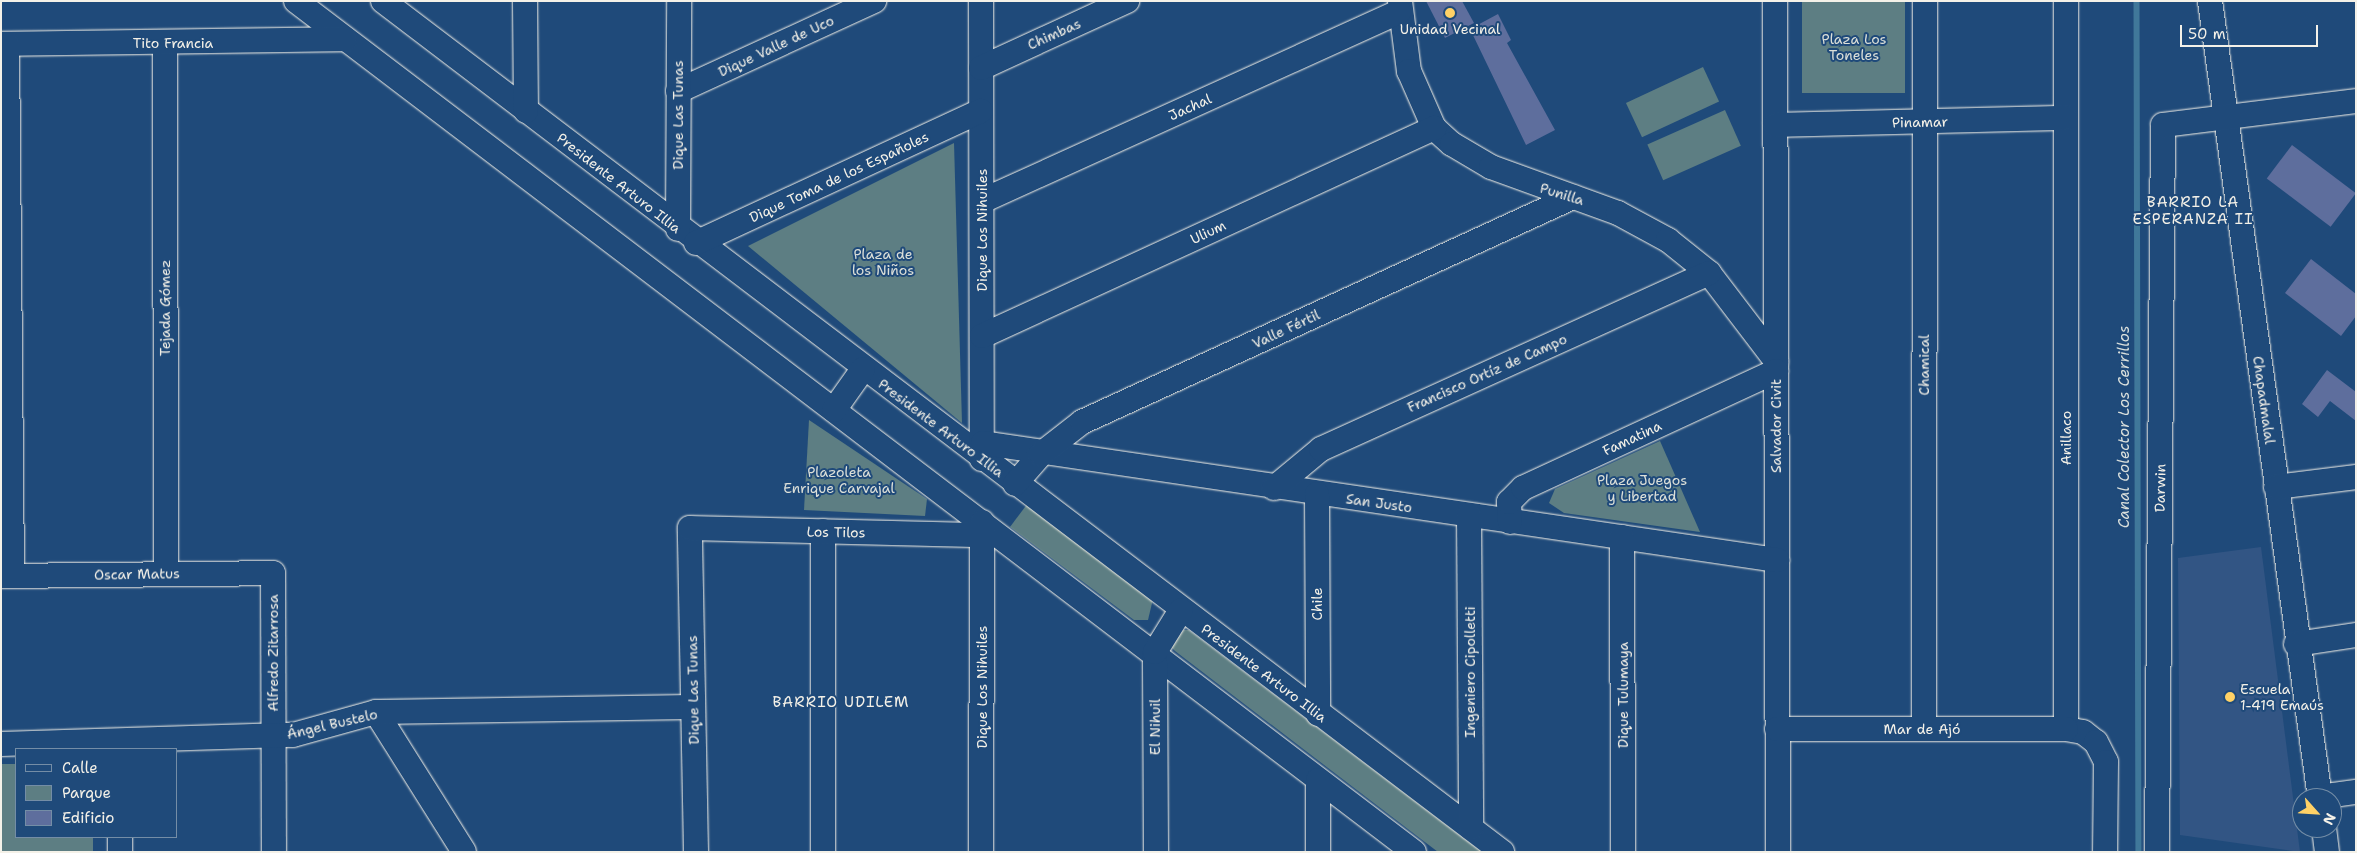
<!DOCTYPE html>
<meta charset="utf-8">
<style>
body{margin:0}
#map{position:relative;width:2357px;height:853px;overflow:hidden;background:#1f4a7a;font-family:"Shantell Sans",sans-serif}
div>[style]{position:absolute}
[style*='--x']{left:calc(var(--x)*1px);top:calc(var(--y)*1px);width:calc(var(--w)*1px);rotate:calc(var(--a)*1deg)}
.built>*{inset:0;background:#325584}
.green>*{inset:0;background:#5d7e83;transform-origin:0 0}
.stream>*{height:5.5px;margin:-2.75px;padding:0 2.75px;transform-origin:2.75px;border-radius:2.75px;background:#40789a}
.building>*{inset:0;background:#5e6e9d;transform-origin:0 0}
.roads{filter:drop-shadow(0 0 1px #f4f1e8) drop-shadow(0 0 1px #f4f1e8)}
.minor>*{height:24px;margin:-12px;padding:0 12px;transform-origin:12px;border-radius:12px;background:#1f4a7a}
.dots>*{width:14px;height:14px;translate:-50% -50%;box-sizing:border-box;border:2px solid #1f4a7a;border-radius:50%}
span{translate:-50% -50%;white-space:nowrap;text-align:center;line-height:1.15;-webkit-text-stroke:4px #1f4a7a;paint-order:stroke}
.poi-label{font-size:14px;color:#f4f1e8}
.left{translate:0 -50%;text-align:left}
.street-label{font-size:14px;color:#f4f1e8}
.park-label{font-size:14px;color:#dde0d9}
.neighbourhood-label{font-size:15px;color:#f4f1e8;letter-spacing:1px}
.water-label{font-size:15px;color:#d9dfdc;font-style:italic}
.frame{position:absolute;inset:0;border:2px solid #f4f1e8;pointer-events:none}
.legend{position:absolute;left:15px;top:748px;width:162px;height:90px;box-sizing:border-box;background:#1f4a7a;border:1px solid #748da6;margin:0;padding:6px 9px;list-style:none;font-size:15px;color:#f4f1e8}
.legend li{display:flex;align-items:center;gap:10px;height:25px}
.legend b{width:25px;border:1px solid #748da6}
.north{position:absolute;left:2292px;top:788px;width:50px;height:50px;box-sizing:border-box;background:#1f4a7a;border:1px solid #748da6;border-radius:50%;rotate:116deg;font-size:14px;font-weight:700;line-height:20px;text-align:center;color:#f4f1e8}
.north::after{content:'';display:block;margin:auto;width:18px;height:22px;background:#ffd166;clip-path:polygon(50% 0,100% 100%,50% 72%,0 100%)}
.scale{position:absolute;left:2180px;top:25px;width:138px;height:22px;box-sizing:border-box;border:2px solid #f4f1e8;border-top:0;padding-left:6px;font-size:15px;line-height:18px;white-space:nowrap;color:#f4f1e8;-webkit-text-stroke:4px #1f4a7a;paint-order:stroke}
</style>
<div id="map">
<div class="built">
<i style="clip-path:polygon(2261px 547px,2300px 852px,2180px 835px,2178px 558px)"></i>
</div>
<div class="green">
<i style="left:1802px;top:1px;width:103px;height:92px"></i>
<i style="left:1703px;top:67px;width:38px;height:85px;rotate:65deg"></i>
<i style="left:1725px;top:110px;width:39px;height:85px;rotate:66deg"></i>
<i style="clip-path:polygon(954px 143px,962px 423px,748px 246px)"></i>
<i style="clip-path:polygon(809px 420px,927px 499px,925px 516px,804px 510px)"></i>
<i style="clip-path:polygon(1660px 441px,1700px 532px,1564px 513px,1549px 503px,1555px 489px)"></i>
<i style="clip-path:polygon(1028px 503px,1153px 599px,1148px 620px,1134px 620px,1010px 527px)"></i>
<i style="clip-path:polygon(1179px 630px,1189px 630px,1482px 852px,1438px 852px,1175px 651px,1171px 647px)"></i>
<i style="clip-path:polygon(1px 764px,16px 764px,16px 837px,93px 837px,93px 852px,1px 852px)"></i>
</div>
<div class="stream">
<i style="--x:2137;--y:1;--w:851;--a:89.87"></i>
</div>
<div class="building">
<i style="clip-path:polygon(1426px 1px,1462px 1px,1474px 23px,1445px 38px)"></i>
<i style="clip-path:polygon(1498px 14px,1511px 40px,1507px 43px,1555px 130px,1526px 145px,1470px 29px)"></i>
<i style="left:2292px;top:145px;width:80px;height:42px;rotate:37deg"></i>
<i style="clip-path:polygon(2311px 259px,2356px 294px,2356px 316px,2341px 336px,2285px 293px)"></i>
<i style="clip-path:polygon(2327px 370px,2356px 392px,2356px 421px,2330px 401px,2318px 417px,2302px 404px)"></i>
</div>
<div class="roads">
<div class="minor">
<i style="--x:296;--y:1;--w:1405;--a:37.28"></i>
<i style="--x:383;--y:1;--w:1406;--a:37.25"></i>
<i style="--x:525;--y:1;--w:110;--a:89.5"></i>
<i style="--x:981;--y:1;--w:458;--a:89.9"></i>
<i style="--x:1400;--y:1;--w:71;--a:82.7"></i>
<i style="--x:1409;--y:71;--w:62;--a:66.3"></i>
<i style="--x:1434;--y:128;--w:24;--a:42"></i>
<i style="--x:1452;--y:144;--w:45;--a:30.5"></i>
<i style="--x:1491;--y:167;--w:135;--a:19.9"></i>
<i style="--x:1618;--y:213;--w:57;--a:28.4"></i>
<i style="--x:1668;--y:240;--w:53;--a:38.8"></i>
<i style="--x:1709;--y:273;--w:111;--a:52.7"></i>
<i style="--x:1775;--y:1;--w:851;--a:89.8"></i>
<i style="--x:2066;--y:1;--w:728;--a:90"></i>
<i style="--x:2066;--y:729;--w:17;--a:10"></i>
<i style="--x:2083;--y:732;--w:16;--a:38"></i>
<i style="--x:2096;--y:742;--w:22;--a:63"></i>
<i style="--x:2106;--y:762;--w:90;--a:90.6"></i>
<i style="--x:2210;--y:1;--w:805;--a:82.14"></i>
<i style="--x:165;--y:43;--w:530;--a:89.89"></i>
<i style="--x:1;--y:44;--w:344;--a:-0.8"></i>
<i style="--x:7;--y:44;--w:532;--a:89.46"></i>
<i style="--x:981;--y:68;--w:161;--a:-24.7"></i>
<i style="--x:678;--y:91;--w:216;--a:-24.7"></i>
<i style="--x:1775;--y:125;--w:291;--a:-1.4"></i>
<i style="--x:982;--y:201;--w:458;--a:-24.4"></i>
<i style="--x:678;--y:229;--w:228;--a:-89.7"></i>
<i style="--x:696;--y:243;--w:314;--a:-24.9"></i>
<i style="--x:982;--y:336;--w:498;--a:-24.7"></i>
<i style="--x:834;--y:410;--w:50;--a:-54.7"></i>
<i style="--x:983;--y:443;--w:803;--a:8.38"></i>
<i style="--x:1015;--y:484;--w:40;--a:-49"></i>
<i style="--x:1041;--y:454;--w:52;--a:-38"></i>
<i style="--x:1082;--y:422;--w:540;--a:-24.62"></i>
<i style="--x:2276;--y:487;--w:81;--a:-7.1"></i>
<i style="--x:1274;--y:488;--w:61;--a:-39.7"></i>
<i style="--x:1321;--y:449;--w:426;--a:-24.4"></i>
<i style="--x:1317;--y:494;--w:220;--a:89.7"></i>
<i style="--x:1469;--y:515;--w:313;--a:89.6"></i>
<i style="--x:1510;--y:522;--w:20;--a:-93"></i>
<i style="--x:1509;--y:502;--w:20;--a:-45"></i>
<i style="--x:1523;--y:488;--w:279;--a:-24.8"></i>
<i style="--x:823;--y:531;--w:321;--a:90"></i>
<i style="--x:1622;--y:537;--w:315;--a:89.8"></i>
<i style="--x:1;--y:576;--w:272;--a:-0.6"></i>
<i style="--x:273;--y:573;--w:279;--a:89.8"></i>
<i style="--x:2296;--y:644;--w:61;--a:-8.5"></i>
<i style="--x:376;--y:712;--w:165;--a:57.8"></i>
<i style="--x:1924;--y:728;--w:727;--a:-89.92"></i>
<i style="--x:1777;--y:729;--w:289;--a:0"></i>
<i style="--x:1;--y:744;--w:292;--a:-1.8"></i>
<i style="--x:293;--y:735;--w:86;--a:-15.5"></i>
<i style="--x:376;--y:712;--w:317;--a:-0.9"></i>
<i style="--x:1318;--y:780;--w:72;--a:90"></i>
<i style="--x:2319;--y:797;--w:37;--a:-8"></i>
<i style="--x:2324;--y:828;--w:24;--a:83"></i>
<i style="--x:120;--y:852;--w:15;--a:-90"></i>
<i style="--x:696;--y:852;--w:324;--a:-91.1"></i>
<i style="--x:690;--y:528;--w:292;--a:1.4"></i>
<i style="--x:981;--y:852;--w:330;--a:-89.8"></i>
<i style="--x:1156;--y:852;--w:200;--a:-90.3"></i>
<i style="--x:1155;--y:652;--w:49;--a:-58.2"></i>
<i style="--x:2157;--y:852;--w:727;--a:-89.53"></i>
<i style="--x:2163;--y:125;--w:194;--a:-7.1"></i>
</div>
</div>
<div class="dots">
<i style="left:1450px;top:13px;background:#ffd166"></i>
<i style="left:2230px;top:697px;background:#ffd166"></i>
</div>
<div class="poi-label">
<span style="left:1450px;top:29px">Unidad Vecinal</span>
<span class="left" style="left:2240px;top:697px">Escuela<br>1-419 Emaús</span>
</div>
<div class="street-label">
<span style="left:1054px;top:34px;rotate:-24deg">Chimbas</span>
<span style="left:173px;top:43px">Tito Francia</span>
<span style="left:776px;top:46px;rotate:-25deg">Dique Valle de Uco</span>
<span style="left:1190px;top:107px;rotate:-24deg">Jachal</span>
<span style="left:678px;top:115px;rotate:-90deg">Dique Las Tunas</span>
<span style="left:1920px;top:122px;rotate:-1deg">Pinamar</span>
<span style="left:839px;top:177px;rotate:-25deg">Dique Toma de los Españoles</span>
<span style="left:619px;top:183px;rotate:38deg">Presidente Arturo Illia</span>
<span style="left:1562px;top:194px;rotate:17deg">Punilla</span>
<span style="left:982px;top:230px;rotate:-90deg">Dique Los Nihuiles</span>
<span style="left:1208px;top:232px;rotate:-25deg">Ulium</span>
<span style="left:165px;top:308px;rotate:-90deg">Tejada Gómez</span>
<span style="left:1286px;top:329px;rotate:-25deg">Valle Fértil</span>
<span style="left:1924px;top:365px;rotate:-90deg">Chamical</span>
<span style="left:1487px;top:373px;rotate:-24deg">Francisco Ortíz de Campo</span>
<span style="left:2264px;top:400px;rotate:82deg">Chapadmalal</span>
<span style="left:1776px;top:426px;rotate:-90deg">Salvador Civit</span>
<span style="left:941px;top:428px;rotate:37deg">Presidente Arturo Illia</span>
<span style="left:1632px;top:438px;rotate:-25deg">Famatina</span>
<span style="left:2066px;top:438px;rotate:-90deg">Anillaco</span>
<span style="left:2160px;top:488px;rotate:-89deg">Darwin</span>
<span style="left:1379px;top:503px;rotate:8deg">San Justo</span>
<span style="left:836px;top:532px;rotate:1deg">Los Tilos</span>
<span style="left:137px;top:574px;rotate:-1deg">Oscar Matus</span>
<span style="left:1317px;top:604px;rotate:-90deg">Chile</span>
<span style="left:273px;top:653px;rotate:-90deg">Alfredo Zitarrosa</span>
<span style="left:1470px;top:672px;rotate:-90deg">Ingeniero Cipolletti</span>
<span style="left:1264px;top:673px;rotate:37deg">Presidente Arturo Illia</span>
<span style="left:982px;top:687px;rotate:-90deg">Dique Los Nihuiles</span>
<span style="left:693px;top:690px;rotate:-91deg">Dique Las Tunas</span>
<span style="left:1623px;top:695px;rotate:-90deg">Dique Tulumaya</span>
<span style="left:332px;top:724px;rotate:-13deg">Ángel Bustelo</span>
<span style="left:1155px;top:727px;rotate:-90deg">El Nihuil</span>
<span style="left:1922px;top:729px">Mar de Ajó</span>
</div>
<div class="park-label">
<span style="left:1854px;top:47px">Plaza Los<br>Toneles</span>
<span style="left:883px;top:262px">Plaza de<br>los Niños</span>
<span style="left:839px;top:480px">Plazoleta<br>Enrique Carvajal</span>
<span style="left:1642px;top:488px">Plaza Juegos<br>y Libertad</span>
</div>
<div class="neighbourhood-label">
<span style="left:2193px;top:211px">BARRIO LA<br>ESPERANZA II</span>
<span style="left:841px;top:703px">BARRIO UDILEM</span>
</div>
<div class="water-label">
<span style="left:2125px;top:427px;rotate:-90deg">Canal Colector Los Cerrillos</span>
</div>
<div class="frame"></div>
<ul class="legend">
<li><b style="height:6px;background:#1f4a7a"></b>Calle</li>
<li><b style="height:14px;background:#5d7e83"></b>Parque</li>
<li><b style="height:14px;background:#5e6e9d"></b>Edificio</li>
</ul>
<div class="north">N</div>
<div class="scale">50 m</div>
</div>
